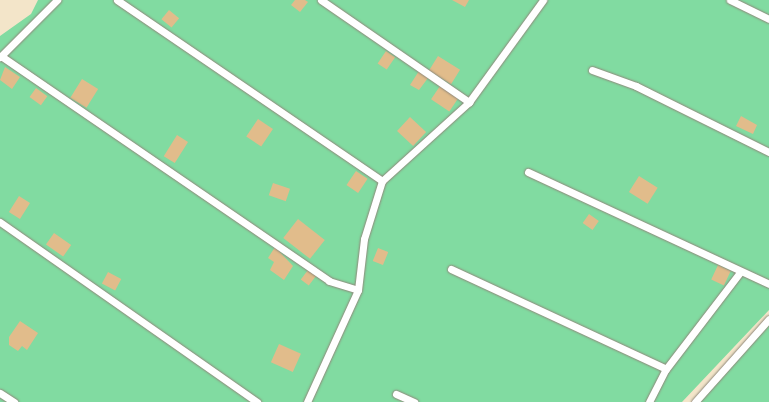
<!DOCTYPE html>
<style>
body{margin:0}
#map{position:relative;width:769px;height:402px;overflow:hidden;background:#f3e5c9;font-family:Pangolin,sans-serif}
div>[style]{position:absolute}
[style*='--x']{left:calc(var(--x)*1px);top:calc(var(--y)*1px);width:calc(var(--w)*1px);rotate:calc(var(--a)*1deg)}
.green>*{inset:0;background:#81dba1}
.building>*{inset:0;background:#e1bc8b;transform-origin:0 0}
.roads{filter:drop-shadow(0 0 1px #8f887a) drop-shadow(0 0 1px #8f887a)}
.service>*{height:7px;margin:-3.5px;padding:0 3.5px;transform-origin:3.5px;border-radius:3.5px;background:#fff}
span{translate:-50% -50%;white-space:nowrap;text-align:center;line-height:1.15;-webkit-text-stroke:3.5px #fcf5e5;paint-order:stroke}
</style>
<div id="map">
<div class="green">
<i style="clip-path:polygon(38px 0,769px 0,769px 310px,682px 402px,0 402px,0 36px,31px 14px)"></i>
<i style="clip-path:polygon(769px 325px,769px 402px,699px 402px)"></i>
</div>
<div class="building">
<i style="clip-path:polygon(295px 0,305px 0,308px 2px,300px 12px,291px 5px)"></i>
<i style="clip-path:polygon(452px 0,469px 0,465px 7px)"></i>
<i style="left:169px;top:10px;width:13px;height:12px;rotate:39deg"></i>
<i style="left:386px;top:51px;width:11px;height:15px;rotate:34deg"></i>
<i style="left:438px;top:56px;width:26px;height:17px;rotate:32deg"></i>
<i style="clip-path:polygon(5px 67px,20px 77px,12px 89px,0 80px)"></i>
<i style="clip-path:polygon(419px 71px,428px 78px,419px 90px,410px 85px)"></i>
<i style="left:82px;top:79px;width:19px;height:22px;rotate:32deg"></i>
<i style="left:440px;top:86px;width:22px;height:16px;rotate:34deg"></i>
<i style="left:36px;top:88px;width:14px;height:11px;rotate:36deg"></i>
<i style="clip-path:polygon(741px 116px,757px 125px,753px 134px,736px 126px)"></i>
<i style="left:410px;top:117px;width:22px;height:19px;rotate:43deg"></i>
<i style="left:258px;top:119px;width:18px;height:21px;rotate:34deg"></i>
<i style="left:177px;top:135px;width:13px;height:25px;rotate:32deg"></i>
<i style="left:356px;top:171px;width:14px;height:17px;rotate:34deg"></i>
<i style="left:639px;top:176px;width:22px;height:19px;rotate:32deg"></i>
<i style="left:273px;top:183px;width:18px;height:13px;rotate:19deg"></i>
<i style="left:19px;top:196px;width:13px;height:19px;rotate:32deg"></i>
<i style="left:589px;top:214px;width:12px;height:11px;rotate:35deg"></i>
<i style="left:298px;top:219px;width:34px;height:24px;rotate:38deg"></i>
<i style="left:54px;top:233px;width:21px;height:14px;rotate:35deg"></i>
<i style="clip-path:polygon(275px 247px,293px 266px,284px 280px,270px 270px,274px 262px,268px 258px)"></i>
<i style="left:378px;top:248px;width:11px;height:14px;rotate:22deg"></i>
<i style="left:718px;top:265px;width:14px;height:16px;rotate:25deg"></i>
<i style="left:308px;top:270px;width:10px;height:12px;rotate:37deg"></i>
<i style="left:108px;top:272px;width:15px;height:13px;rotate:28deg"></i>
<i style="clip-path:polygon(20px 321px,38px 333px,27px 350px,22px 346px,18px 351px,9px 345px,9px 337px)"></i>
<i style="left:279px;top:344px;width:24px;height:20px;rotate:24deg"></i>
</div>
<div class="roads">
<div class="service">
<i style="--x:117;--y:0;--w:321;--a:34.3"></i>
<i style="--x:321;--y:0;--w:180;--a:34.6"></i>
<i style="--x:730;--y:0;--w:43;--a:26"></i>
<i style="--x:1;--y:56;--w:398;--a:34.4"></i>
<i style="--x:329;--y:281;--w:30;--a:17"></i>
<i style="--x:0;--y:57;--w:81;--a:-45"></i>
<i style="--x:592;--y:70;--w:47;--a:20"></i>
<i style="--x:636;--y:86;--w:148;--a:26.4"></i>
<i style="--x:528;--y:172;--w:266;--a:24.9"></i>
<i style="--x:0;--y:222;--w:314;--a:35"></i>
<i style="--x:451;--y:269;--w:237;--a:24.9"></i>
<i style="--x:0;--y:393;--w:17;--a:33"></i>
<i style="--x:396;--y:394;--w:20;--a:24"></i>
<i style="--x:307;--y:402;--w:123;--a:-65.5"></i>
<i style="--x:358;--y:290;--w:51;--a:-83.3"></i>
<i style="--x:364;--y:239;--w:61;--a:-72.8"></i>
<i style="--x:382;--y:181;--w:118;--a:-42.2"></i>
<i style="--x:469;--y:102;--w:126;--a:-54"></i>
<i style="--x:649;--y:402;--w:37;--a:-63"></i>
<i style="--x:666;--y:369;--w:123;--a:-52.6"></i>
<i style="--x:695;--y:402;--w:111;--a:-48.3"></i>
</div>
</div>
</div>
